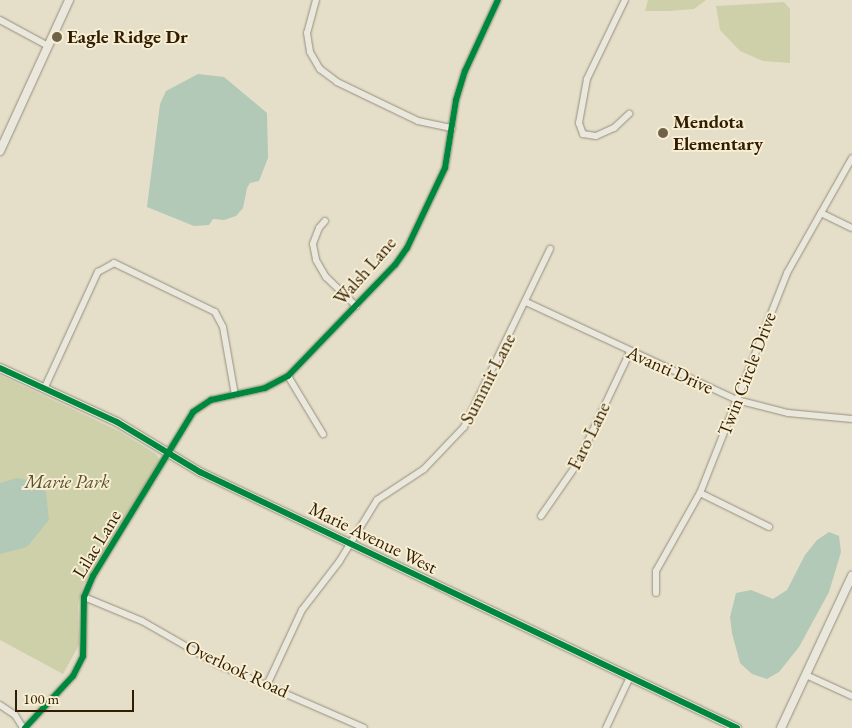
<!DOCTYPE html>
<style>
body{margin:0}
#map{position:relative;width:852px;height:728px;overflow:hidden;background:#e5dfc9;font-family:"EB Garamond",serif}
div>[style]{position:absolute}
[style*='--x']{left:calc(var(--x)*1px);top:calc(var(--y)*1px);width:calc(var(--w)*1px);rotate:calc(var(--a)*1deg)}
.green>*{inset:0;background:#ced0a9}
.water>*{inset:0;background:#b1c9b6}
.roads{filter:drop-shadow(0 0 1px #948e7e) drop-shadow(0 0 1px #948e7e)}
.minor>*{height:6px;margin:-3px;padding:0 3px;transform-origin:3px;border-radius:3px;background:#eae7dc}
.tertiary>*{height:8px;margin:-4px;padding:0 4px;transform-origin:4px;border-radius:4px;background:#eae7dc}
.cycleway>*{height:6px;margin:-3px;padding:0 3px;transform-origin:3px;border-radius:3px;background:#00873e}
.dots>*{width:14px;height:14px;translate:-50% -50%;box-sizing:border-box;border:2px solid #f7eed3;border-radius:50%}
span{translate:-50% -50%;white-space:nowrap;text-align:center;line-height:1.15;-webkit-text-stroke:4px #f7eed3;paint-order:stroke}
.poi-label{font-size:19px;color:#311e02;font-weight:700}
.left{translate:0 -50%;text-align:left}
.street-label{font-size:19px;color:#311e02}
.park-label{font-size:19px;color:#5b502c;font-style:italic}
.scale{position:absolute;left:15px;top:690px;width:119px;height:22px;box-sizing:border-box;border:2px solid #311e02;border-top:0;padding-left:6px;font-size:15px;line-height:18px;white-space:nowrap;color:#311e02;-webkit-text-stroke:4px #f7eed3;paint-order:stroke}
</style>
<div id="map">
<div class="green">
<i style="clip-path:polygon(648px 0,706px 0,694px 9px,669px 11px,645px 11px)"></i>
<i style="clip-path:polygon(784px 2px,790px 9px,790px 63px,763px 61px,740px 51px,720px 30px,716px 6px)"></i>
<i style="clip-path:polygon(0 375px,119px 431px,156px 454px,160px 460px,83px 585px,78px 606px,79px 645px,63px 674px,0 640px)"></i>
</div>
<div class="water">
<i style="clip-path:polygon(198px 74px,224px 77px,267px 113px,268px 158px,259px 181px,250px 183px,247px 188px,243px 208px,236px 216px,224px 220px,213px 219px,209px 225px,194px 226px,147px 207px,160px 104px,166px 91px)"></i>
<i style="clip-path:polygon(17px 478px,28px 480px,46px 492px,49px 520px,27px 547px,0 554px,0 483px)"></i>
<i style="clip-path:polygon(829px 532px,839px 536px,841px 552px,829px 592px,799px 647px,779px 672px,767px 679px,752px 674px,740px 663px,732px 633px,730px 617px,736px 593px,751px 590px,773px 599px,787px 590px,805px 555px,817px 540px)"></i>
</div>
<div class="roads">
<div class="minor">
<i style="--x:316;--y:0;--w:34;--a:105"></i>
<i style="--x:307;--y:33;--w:19;--a:81"></i>
<i style="--x:310;--y:52;--w:20;--a:60"></i>
<i style="--x:320;--y:69;--w:21;--a:37"></i>
<i style="--x:337;--y:82;--w:90;--a:25.7"></i>
<i style="--x:418;--y:121;--w:35;--a:12"></i>
<i style="--x:625;--y:0;--w:88;--a:115.7"></i>
<i style="--x:587;--y:79;--w:45;--a:100.3"></i>
<i style="--x:579;--y:123;--w:12;--a:70"></i>
<i style="--x:583;--y:134;--w:13;--a:9"></i>
<i style="--x:596;--y:136;--w:20;--a:-24"></i>
<i style="--x:614;--y:128;--w:21;--a:-43"></i>
<i style="--x:0;--y:20;--w:55;--a:28.4"></i>
<i style="--x:821;--y:213;--w:34;--a:26"></i>
<i style="--x:325;--y:221;--w:9;--a:131"></i>
<i style="--x:319;--y:228;--w:17;--a:111"></i>
<i style="--x:313;--y:244;--w:16;--a:79"></i>
<i style="--x:316;--y:260;--w:20;--a:60"></i>
<i style="--x:326;--y:277;--w:42;--a:44"></i>
<i style="--x:526;--y:302;--w:233;--a:24.9"></i>
<i style="--x:737;--y:400;--w:53;--a:14.3"></i>
<i style="--x:788;--y:413;--w:64;--a:5.4"></i>
<i style="--x:288;--y:376;--w:68;--a:58.9"></i>
<i style="--x:45;--y:387;--w:127;--a:-65.3"></i>
<i style="--x:98;--y:272;--w:18;--a:-29"></i>
<i style="--x:114;--y:263;--w:112;--a:25.9"></i>
<i style="--x:215;--y:312;--w:17;--a:62"></i>
<i style="--x:223;--y:327;--w:69;--a:80"></i>
<i style="--x:700;--y:493;--w:77;--a:26.2"></i>
<i style="--x:541;--y:516;--w:63;--a:-55.3"></i>
<i style="--x:577;--y:464;--w:124;--a:-64.7"></i>
<i style="--x:656;--y:593;--w:22;--a:-90"></i>
<i style="--x:656;--y:571;--w:90;--a:-60.6"></i>
<i style="--x:700;--y:493;--w:237;--a:-68.4"></i>
<i style="--x:787;--y:273;--w:132;--a:-60.5"></i>
<i style="--x:84;--y:597;--w:63;--a:22.5"></i>
<i style="--x:142;--y:621;--w:86;--a:29.8"></i>
<i style="--x:217;--y:664;--w:160;--a:23.5"></i>
<i style="--x:806;--y:675;--w:51;--a:24.5"></i>
<i style="--x:267;--y:685;--w:83;--a:-65"></i>
<i style="--x:302;--y:610;--w:61;--a:-52.4"></i>
<i style="--x:339;--y:562;--w:73;--a:-58.5"></i>
<i style="--x:377;--y:500;--w:56;--a:-33.4"></i>
<i style="--x:424;--y:469;--w:58;--a:-46.4"></i>
<i style="--x:464;--y:427;--w:198;--a:-64.2"></i>
<i style="--x:0;--y:705;--w:18;--a:34"></i>
<i style="--x:15;--y:715;--w:15;--a:58"></i>
<i style="--x:25;--y:728;--w:71;--a:-47.3"></i>
<i style="--x:73;--y:676;--w:22;--a:-63"></i>
<i style="--x:83;--y:656;--w:59;--a:-89"></i>
<i style="--x:84;--y:597;--w:23;--a:-67"></i>
<i style="--x:93;--y:576;--w:192;--a:-58.6"></i>
<i style="--x:193;--y:412;--w:22;--a:-34"></i>
<i style="--x:211;--y:400;--w:55;--a:-12.5"></i>
<i style="--x:265;--y:388;--w:26;--a:-28"></i>
<i style="--x:288;--y:376;--w:154;--a:-46.1"></i>
<i style="--x:395;--y:265;--w:21;--a:-55"></i>
<i style="--x:407;--y:248;--w:89;--a:-64.6"></i>
<i style="--x:445;--y:168;--w:69;--a:-80.8"></i>
<i style="--x:456;--y:100;--w:30;--a:-73"></i>
<i style="--x:465;--y:71;--w:78;--a:-65.1"></i>
<i style="--x:606;--y:728;--w:56;--a:-64.8"></i>
</div>
<div class="tertiary">
<i style="--x:0;--y:151;--w:166;--a:-65.4"></i>
<i style="--x:0;--y:368;--w:129;--a:24.8"></i>
<i style="--x:117;--y:422;--w:97;--a:31.1"></i>
<i style="--x:200;--y:472;--w:595;--a:25.49"></i>
<i style="--x:781;--y:728;--w:168;--a:-65"></i>
</div>
</div>
<div class="cycleway">
<i style="--x:0;--y:368;--w:129;--a:24.8"></i>
<i style="--x:117;--y:422;--w:97;--a:31.1"></i>
<i style="--x:200;--y:472;--w:595;--a:25.49"></i>
<i style="--x:25;--y:728;--w:71;--a:-47.3"></i>
<i style="--x:73;--y:676;--w:22;--a:-63"></i>
<i style="--x:83;--y:656;--w:59;--a:-89"></i>
<i style="--x:84;--y:597;--w:23;--a:-67"></i>
<i style="--x:93;--y:576;--w:192;--a:-58.6"></i>
<i style="--x:193;--y:412;--w:22;--a:-34"></i>
<i style="--x:211;--y:400;--w:55;--a:-12.5"></i>
<i style="--x:265;--y:388;--w:26;--a:-28"></i>
<i style="--x:288;--y:376;--w:154;--a:-46.1"></i>
<i style="--x:395;--y:265;--w:21;--a:-55"></i>
<i style="--x:407;--y:248;--w:89;--a:-64.6"></i>
<i style="--x:445;--y:168;--w:69;--a:-80.8"></i>
<i style="--x:456;--y:100;--w:30;--a:-73"></i>
<i style="--x:465;--y:71;--w:78;--a:-65.1"></i>
</div>
<div class="dots">
<i style="left:57px;top:37px;background:#706248"></i>
<i style="left:663px;top:133px;background:#706248"></i>
</div>
<div class="poi-label">
<span class="left" style="left:67px;top:37px">Eagle Ridge Dr</span>
<span class="left" style="left:673px;top:133px">Mendota<br>Elementary</span>
</div>
<div class="street-label">
<span style="left:365px;top:271px;rotate:-49deg">Walsh Lane</span>
<span style="left:670px;top:370px;rotate:24deg">Avanti Drive</span>
<span style="left:747px;top:374px;rotate:-69deg">Twin Circle Drive</span>
<span style="left:488px;top:379px;rotate:-63deg">Summit Lane</span>
<span style="left:589px;top:436px;rotate:-64deg">Faro Lane</span>
<span style="left:373px;top:538px;rotate:26deg">Marie Avenue West</span>
<span style="left:97px;top:544px;rotate:-59deg">Lilac Lane</span>
<span style="left:237px;top:669px;rotate:25deg">Overlook Road</span>
</div>
<div class="park-label">
<span style="left:67px;top:482px">Marie Park</span>
</div>
<div class="scale">100 m</div>
</div>
